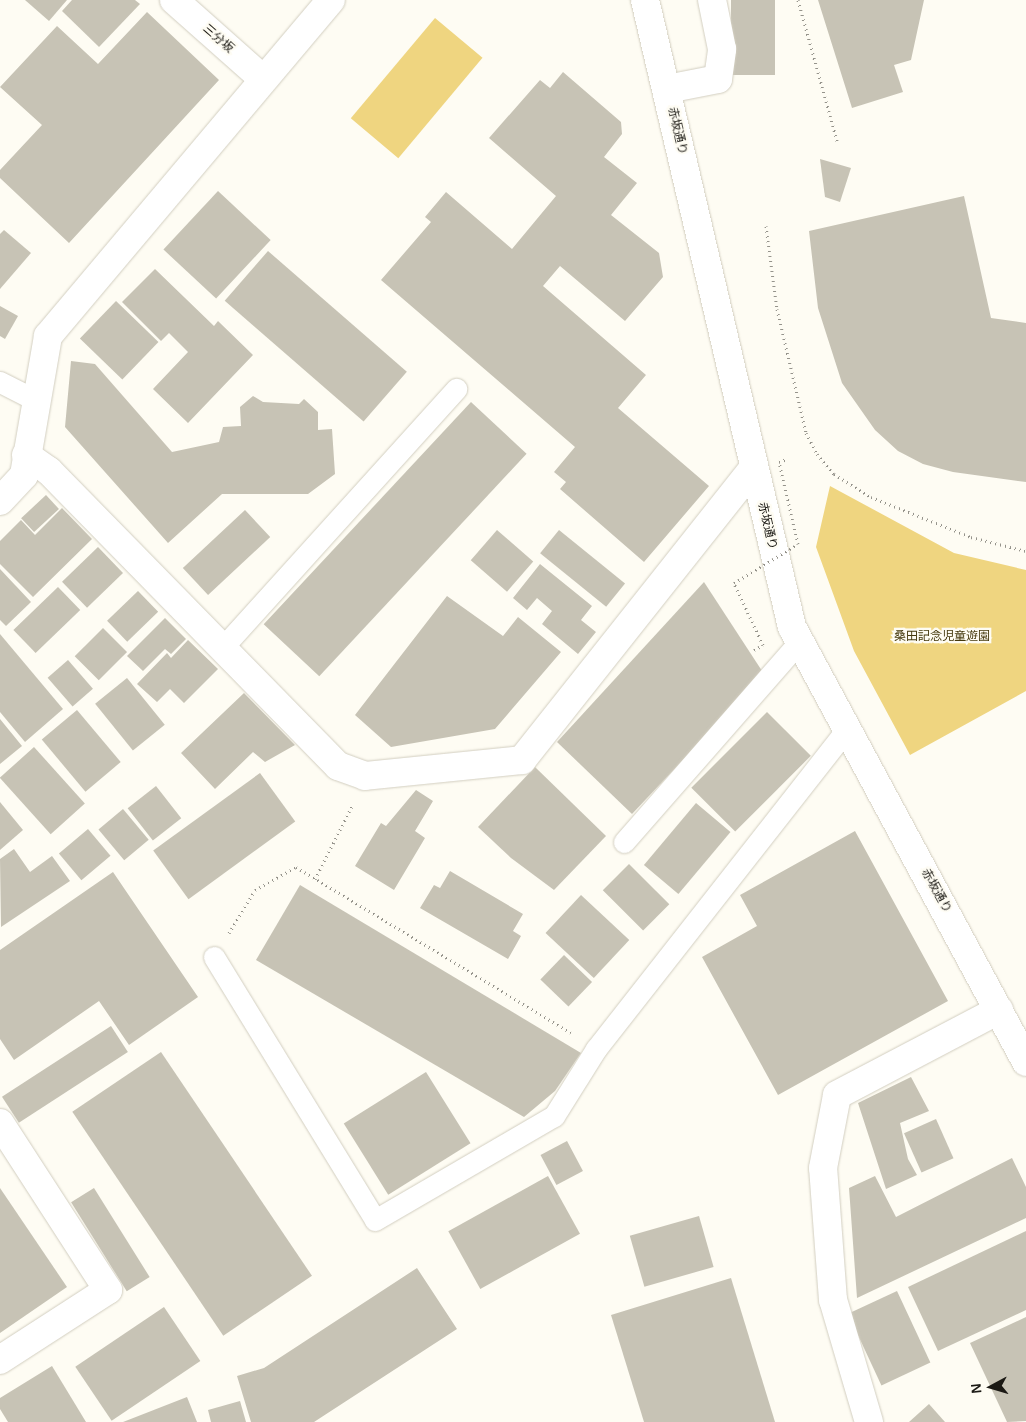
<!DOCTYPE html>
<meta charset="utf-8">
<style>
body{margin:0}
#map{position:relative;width:1026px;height:1422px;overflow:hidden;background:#fefcf3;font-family:Helvetica,"Noto Sans JP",sans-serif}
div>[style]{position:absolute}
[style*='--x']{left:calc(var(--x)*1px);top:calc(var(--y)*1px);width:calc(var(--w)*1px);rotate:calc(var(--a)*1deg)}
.green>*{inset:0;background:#efd580;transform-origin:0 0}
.building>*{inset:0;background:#c7c3b5;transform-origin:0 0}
.path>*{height:3px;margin-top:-1.5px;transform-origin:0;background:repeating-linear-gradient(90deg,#95938b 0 1px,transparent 0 5px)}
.roads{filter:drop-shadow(0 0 1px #d2cec0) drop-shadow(0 0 1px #d2cec0)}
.service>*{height:21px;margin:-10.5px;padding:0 10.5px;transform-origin:10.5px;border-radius:10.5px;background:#fff}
.minor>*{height:28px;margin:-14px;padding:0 14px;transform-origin:14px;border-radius:14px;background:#fff}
.tertiary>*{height:28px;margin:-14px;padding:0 14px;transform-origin:14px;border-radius:14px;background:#fff}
.secondary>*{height:28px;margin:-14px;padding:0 14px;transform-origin:14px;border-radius:14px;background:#fff}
.path-bridge>*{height:3px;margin-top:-1.5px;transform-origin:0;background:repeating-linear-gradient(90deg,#95938b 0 1px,transparent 0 5px)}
span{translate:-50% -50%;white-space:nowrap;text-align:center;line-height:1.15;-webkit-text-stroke:4.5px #fefcf3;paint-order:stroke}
.street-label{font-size:12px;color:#1b1914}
.park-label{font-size:12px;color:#44380d}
.north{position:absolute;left:966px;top:1362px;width:50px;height:50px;-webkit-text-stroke:4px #fefcf3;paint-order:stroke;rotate:264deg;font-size:14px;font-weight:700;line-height:20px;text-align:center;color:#1b1914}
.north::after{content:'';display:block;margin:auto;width:18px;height:22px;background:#1b1914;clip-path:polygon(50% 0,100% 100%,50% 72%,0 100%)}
</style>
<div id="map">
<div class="green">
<i style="left:435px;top:18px;width:62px;height:131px;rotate:40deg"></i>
<i style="clip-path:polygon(830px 486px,954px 553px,1026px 570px,1026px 691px,910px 755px,854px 651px,816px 547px)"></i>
</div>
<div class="building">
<i style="clip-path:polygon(25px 0,67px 0,49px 21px)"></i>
<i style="clip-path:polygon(72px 0,135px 0,140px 4px,99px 47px,62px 11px)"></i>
<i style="left:731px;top:0;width:44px;height:75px"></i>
<i style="clip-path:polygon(818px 0,924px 0,911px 60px,894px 65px,903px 92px,852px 108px)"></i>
<i style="clip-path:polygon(147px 12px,219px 80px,69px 243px,0 178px,0 170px,42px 125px,0 87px,57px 26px,98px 64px)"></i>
<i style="clip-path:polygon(563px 72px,621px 122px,622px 134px,604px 157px,637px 183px,611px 215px,659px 253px,663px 277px,625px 321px,560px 266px,543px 286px,646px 375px,618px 408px,709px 486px,644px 562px,560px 489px,566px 482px,554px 472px,575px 447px,381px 280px,431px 222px,425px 217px,446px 192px,512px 249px,556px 196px,489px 138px,540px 80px,550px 88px)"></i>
<i style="clip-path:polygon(820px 159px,851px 168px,840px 202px,825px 197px)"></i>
<i style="left:218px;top:191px;width:72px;height:80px;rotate:43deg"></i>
<i style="clip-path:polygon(964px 196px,991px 318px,1026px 323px,1026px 482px,953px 472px,923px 464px,898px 451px,875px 430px,842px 383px,818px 308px,809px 231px)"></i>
<i style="clip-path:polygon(4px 230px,31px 253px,0 289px,0 234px)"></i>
<i style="left:268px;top:251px;width:184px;height:66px;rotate:41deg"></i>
<i style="clip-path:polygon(155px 269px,214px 326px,218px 321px,253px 355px,188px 423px,153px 389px,188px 352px,169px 333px,161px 341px,122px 302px)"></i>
<i style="left:116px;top:301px;width:59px;height:52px;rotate:44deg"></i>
<i style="clip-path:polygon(0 306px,18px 316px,5px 339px,0 336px)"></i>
<i style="clip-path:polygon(71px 361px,95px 364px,172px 452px,219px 442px,223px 427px,241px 426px,240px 407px,253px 396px,263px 402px,299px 404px,304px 399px,318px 412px,318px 430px,332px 429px,335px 474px,308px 494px,222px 494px,168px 543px,65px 427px)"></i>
<i style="left:471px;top:402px;width:76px;height:304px;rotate:43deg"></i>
<i style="left:46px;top:495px;width:19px;height:34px;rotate:47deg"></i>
<i style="clip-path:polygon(62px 508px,92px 539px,33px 597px,0 564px,0 541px,21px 520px,35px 535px)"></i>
<i style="left:245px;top:510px;width:37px;height:85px;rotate:47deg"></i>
<i style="left:497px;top:530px;width:48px;height:40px;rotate:41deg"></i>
<i style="left:559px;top:530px;width:85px;height:30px;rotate:39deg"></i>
<i style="left:98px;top:547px;width:36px;height:50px;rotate:46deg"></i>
<i style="clip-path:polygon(540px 564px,592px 606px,581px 620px,596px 632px,578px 654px,542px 624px,552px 611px,537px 598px,527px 610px,513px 598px)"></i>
<i style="clip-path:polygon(0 569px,31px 602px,6px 626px,0 620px)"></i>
<i style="clip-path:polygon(704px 582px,764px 674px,632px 814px,557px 742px)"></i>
<i style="left:58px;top:587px;width:32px;height:62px;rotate:46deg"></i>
<i style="left:138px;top:591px;width:29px;height:43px;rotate:46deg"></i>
<i style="clip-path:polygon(447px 596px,503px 636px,518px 617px,561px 652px,495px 729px,391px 747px,355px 715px)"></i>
<i style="clip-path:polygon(165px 618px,186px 639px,171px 654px,165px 649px,143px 671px,127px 656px)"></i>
<i style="left:103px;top:628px;width:34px;height:40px;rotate:45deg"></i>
<i style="clip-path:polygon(0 634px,63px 709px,25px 742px,0 712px)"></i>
<i style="clip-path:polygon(188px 640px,218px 669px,184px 703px,170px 689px,157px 702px,137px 684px,167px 653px,171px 658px)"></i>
<i style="left:68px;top:660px;width:38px;height:27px;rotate:49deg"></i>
<i style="left:127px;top:678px;width:60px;height:41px;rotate:51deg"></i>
<i style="clip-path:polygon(244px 693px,295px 745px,265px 762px,253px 752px,215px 789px,181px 753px)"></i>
<i style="left:77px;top:710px;width:68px;height:46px;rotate:50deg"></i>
<i style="left:767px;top:712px;width:62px;height:107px;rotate:45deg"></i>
<i style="clip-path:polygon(0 719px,22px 746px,0 764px)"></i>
<i style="left:34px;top:747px;width:76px;height:46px;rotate:48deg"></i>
<i style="clip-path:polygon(535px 767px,606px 836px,554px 890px,511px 858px,478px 827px)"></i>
<i style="left:260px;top:773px;width:60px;height:132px;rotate:54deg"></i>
<i style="left:156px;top:786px;width:41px;height:36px;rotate:52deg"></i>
<i style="clip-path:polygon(416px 790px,433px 801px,415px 831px,425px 838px,394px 890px,355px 866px,381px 823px,386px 826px)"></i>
<i style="clip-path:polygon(0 802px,23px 830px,0 850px)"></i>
<i style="left:696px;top:803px;width:45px;height:81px;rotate:40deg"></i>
<i style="left:123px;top:809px;width:40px;height:32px;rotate:50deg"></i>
<i style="left:88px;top:829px;width:35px;height:38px;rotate:50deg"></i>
<i style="clip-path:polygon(855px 831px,948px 1001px,778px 1095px,702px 957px,757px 926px,740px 895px)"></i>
<i style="clip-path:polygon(14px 849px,30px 872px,52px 856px,70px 881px,1px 927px,0 859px)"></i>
<i style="left:629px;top:864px;width:57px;height:37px;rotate:45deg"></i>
<i style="clip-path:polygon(450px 871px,523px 914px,513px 931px,521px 936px,508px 959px,420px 908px,434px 885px,440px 888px)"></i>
<i style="clip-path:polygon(113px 872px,198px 997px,129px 1045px,99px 1001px,14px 1060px,0 1039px,0 950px)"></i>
<i style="clip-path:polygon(300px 885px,581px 1053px,555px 1091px,524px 1117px,256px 960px)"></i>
<i style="left:581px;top:895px;width:66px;height:52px;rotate:43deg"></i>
<i style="left:564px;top:955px;width:39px;height:34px;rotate:44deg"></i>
<i style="left:111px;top:1026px;width:31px;height:130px;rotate:57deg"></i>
<i style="left:161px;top:1052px;width:270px;height:107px;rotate:56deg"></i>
<i style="left:426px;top:1072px;width:84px;height:97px;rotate:58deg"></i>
<i style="clip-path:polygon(911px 1077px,929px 1111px,900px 1123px,908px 1159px,917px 1175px,886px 1189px,858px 1103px)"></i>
<i style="left:936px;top:1119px;width:43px;height:35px;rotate:66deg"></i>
<i style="left:567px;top:1141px;width:34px;height:30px;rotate:62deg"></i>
<i style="clip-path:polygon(1012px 1158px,1026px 1187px,1026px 1218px,857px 1298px,849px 1188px,875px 1176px,896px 1217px)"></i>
<i style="left:548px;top:1176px;width:66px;height:114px;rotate:61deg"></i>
<i style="clip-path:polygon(0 1188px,67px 1287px,0 1333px)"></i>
<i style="left:94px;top:1188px;width:105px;height:27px;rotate:58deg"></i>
<i style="left:699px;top:1216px;width:53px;height:72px;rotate:74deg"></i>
<i style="clip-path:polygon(1026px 1231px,1026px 1310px,938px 1351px,908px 1287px)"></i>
<i style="clip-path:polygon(417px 1268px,457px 1329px,314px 1422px,251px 1422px,237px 1376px,264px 1368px)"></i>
<i style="clip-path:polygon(731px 1278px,775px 1422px,644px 1422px,611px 1315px)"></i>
<i style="left:897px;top:1291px;width:79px;height:54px;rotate:65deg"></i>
<i style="left:164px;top:1307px;width:65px;height:107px;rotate:56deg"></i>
<i style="clip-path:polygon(1026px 1317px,1026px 1421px,1007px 1422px,970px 1343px)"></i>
<i style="clip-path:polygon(52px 1366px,86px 1422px,8px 1422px,0 1409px,0 1398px)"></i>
<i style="clip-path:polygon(187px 1397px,197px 1422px,123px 1422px)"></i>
<i style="clip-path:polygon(240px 1401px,246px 1422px,211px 1422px,208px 1410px)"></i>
<i style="clip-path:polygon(929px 1404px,945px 1422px,909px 1422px)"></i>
</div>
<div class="path">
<i style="--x:798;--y:0;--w:149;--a:74.5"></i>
<i style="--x:766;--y:226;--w:84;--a:82.5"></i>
<i style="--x:777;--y:309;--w:127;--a:76.8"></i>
<i style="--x:806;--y:433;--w:24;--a:62"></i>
<i style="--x:817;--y:454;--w:26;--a:50"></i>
<i style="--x:834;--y:474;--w:44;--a:31.9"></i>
<i style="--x:871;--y:497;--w:108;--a:21.8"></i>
<i style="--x:971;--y:537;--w:57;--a:14.3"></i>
<i style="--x:315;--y:879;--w:82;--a:-63.1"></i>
<i style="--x:229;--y:933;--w:50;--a:-58.8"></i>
<i style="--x:255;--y:890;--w:47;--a:-29.3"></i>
<i style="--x:296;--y:867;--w:321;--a:31.1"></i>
</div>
<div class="roads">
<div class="service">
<i style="--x:0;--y:382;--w:39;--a:27"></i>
<i style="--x:223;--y:647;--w:348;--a:-47.9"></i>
<i style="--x:624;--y:842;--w:266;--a:-48.8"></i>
<i style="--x:214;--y:957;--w:308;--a:58.5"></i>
<i style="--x:375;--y:1220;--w:207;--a:-30.2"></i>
<i style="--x:554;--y:1116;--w:79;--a:-57.9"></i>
<i style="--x:596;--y:1049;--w:407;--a:-51.9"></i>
</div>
<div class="minor">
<i style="--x:667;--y:89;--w:52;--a:-11.1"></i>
<i style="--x:718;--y:79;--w:30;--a:-82"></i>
<i style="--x:722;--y:49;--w:50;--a:-101.5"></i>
<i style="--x:26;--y:455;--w:28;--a:35"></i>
<i style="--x:49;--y:471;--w:413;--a:45.6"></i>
<i style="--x:338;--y:766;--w:29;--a:20"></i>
<i style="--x:365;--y:776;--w:158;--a:-5.8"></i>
<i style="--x:522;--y:760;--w:372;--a:-51.6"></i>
<i style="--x:0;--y:1123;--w:199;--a:57.1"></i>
<i style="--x:108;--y:1290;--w:129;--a:147.1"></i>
<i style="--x:869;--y:1422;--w:127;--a:-106.4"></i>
<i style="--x:833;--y:1300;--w:132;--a:-94.3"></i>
<i style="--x:823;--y:1168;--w:74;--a:-79.1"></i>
<i style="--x:837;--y:1095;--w:183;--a:-27.7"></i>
</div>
<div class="tertiary">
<i style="--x:174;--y:0;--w:118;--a:41.6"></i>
<i style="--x:0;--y:501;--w:35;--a:-47"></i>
<i style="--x:24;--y:475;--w:141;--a:-80.2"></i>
<i style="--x:48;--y:336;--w:439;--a:-49.9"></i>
</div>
<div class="secondary">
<i style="--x:645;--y:0;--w:644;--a:76.81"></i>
<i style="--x:792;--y:627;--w:494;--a:61.7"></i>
</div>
</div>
<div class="path-bridge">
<i style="--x:754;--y:650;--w:10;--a:-29"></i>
<i style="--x:763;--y:645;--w:68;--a:-115.1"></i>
<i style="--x:734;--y:583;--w:75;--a:-31.4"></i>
<i style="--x:798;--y:544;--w:84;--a:-103"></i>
<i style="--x:779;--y:462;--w:9;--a:-21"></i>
</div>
<div class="street-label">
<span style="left:218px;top:39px;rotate:41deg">三分坂</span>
<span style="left:677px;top:131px;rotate:77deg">赤坂通り</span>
<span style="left:767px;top:526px;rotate:77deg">赤坂通り</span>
<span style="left:936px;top:891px;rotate:61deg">赤坂通り</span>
</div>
<div class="park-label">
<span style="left:942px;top:637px">桑田記念児童遊園</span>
</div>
<div class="north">N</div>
</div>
